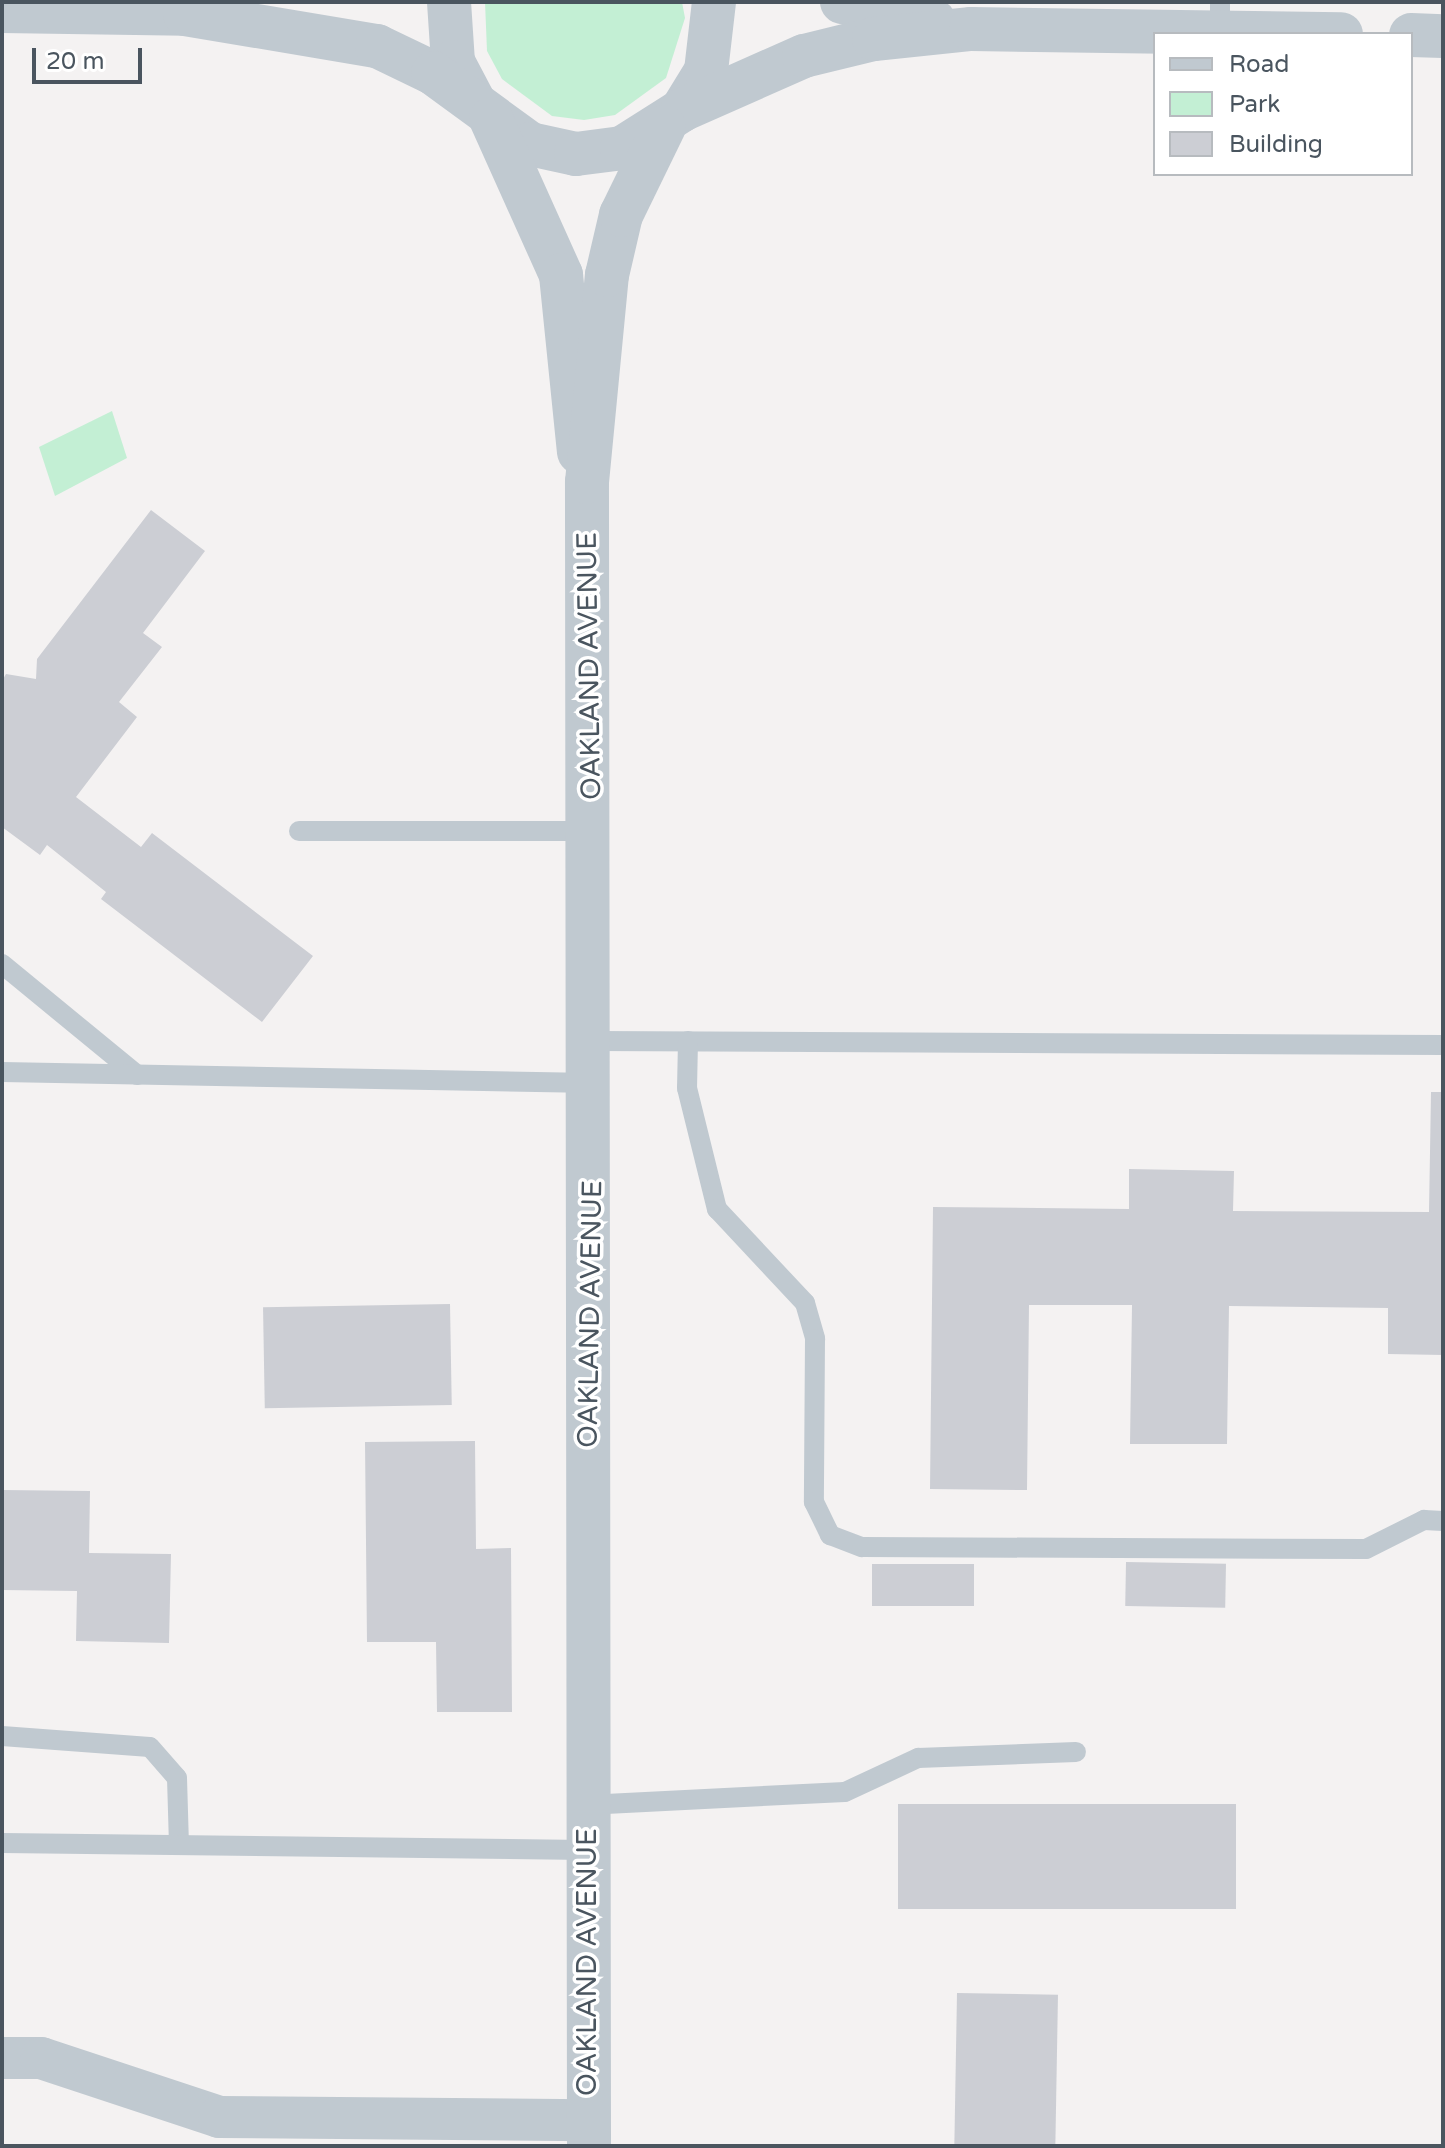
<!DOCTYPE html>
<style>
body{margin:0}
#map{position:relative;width:1445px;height:2148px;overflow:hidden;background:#f4f2f2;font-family:"Varela Round",sans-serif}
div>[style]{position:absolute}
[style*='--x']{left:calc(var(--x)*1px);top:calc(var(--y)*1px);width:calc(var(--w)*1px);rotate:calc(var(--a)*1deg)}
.green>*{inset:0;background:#c3efd4}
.building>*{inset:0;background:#ccced4;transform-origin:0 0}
.service>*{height:20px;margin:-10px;padding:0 10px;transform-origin:10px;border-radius:10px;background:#c0c9d0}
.minor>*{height:42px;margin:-21px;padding:0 21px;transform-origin:21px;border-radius:21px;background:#c0c9d0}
.tertiary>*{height:44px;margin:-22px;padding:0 22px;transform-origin:22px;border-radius:22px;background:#c0c9d0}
span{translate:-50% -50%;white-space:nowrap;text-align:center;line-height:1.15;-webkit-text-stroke:7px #fff;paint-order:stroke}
.street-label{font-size:28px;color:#4a555f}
.frame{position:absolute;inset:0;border:4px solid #4a555f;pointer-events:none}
.legend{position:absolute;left:1153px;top:32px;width:260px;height:144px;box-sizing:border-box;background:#fff;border:2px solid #b7bbbf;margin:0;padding:10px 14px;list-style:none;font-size:24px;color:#4a555f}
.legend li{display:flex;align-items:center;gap:16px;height:40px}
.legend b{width:40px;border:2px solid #b7bbbf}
.scale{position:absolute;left:32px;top:48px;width:110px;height:36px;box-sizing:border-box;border:4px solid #4a555f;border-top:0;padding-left:10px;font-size:24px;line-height:28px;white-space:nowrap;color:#4a555f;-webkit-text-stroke:6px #fff;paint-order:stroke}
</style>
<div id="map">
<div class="green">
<i style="clip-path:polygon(485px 2px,682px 2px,685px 18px,666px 78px,615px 115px,584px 120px,552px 116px,502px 79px,487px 51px)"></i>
<i style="clip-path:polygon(112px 411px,127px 458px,55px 496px,39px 447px)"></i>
</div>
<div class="building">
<i style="clip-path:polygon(151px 510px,205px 551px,143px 633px,162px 647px,119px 702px,137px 717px,76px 797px,141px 847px,152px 833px,313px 956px,262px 1022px,101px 899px,106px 892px,47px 845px,40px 855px,2px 827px,2px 681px,6px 674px,36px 679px,37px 659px)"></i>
<i style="clip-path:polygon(1431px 1092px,1443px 1092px,1443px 1355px,1388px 1354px,1388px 1308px,1229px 1306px,1227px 1444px,1130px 1444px,1132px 1305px,1029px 1305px,1027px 1490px,930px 1489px,933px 1207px,1129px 1209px,1129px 1169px,1234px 1171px,1233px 1211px,1429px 1212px)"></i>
<i style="left:450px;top:1304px;width:101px;height:187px;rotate:89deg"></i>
<i style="clip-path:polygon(475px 1441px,476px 1549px,511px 1548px,512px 1712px,437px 1712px,436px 1642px,367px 1642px,365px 1442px)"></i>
<i style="clip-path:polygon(2px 1490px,90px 1491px,89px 1553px,171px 1554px,169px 1643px,76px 1641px,77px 1591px,2px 1590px)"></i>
<i style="left:1126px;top:1562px;width:100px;height:44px;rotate:1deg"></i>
<i style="left:872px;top:1564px;width:102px;height:42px"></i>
<i style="left:898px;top:1804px;width:338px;height:105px"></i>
<i style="left:957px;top:1993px;width:101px;height:153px;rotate:1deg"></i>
</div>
<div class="service">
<i style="--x:1220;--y:2;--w:30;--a:90"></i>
<i style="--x:299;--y:831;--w:292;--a:0"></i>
<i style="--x:2;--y:964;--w:175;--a:39.4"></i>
<i style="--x:593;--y:1041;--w:850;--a:0.27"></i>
<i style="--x:688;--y:1041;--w:47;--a:91.2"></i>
<i style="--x:687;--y:1088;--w:125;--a:76.1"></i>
<i style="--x:717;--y:1209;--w:129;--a:46.9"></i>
<i style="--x:805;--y:1303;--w:37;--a:74"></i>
<i style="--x:815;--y:1339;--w:163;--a:90.4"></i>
<i style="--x:814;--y:1502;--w:37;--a:64"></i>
<i style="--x:830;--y:1535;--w:34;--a:21"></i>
<i style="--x:862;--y:1547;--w:504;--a:0.23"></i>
<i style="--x:1366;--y:1549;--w:65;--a:-26.6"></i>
<i style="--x:1424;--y:1520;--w:19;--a:3"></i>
<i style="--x:2;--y:1072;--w:591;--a:1.07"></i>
<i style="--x:2;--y:1736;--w:148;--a:4.3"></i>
<i style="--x:150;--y:1747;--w:41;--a:48.9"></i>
<i style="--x:177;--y:1778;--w:67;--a:88.3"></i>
<i style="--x:586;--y:1805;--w:259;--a:-2.9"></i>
<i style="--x:845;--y:1792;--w:81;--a:-25"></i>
<i style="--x:918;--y:1758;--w:158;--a:-2.2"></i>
<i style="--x:2;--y:1843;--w:584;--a:0.69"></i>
</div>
<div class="minor">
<i style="--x:2;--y:2058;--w:39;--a:0"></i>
<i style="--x:41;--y:2058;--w:188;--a:18.3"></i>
<i style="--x:219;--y:2117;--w:369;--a:0.5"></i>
</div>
<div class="tertiary">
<i style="--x:449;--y:2;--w:60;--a:86.2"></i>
<i style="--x:453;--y:62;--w:45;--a:62.3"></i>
<i style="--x:842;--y:2;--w:94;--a:11.7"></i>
<i style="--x:2;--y:11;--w:183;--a:0.9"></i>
<i style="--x:185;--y:14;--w:195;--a:9.5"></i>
<i style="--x:377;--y:46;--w:62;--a:25.7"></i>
<i style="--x:433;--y:73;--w:120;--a:36.2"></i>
<i style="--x:530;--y:144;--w:47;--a:12.3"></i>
<i style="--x:576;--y:154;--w:46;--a:-7.4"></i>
<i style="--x:622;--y:148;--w:71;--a:-32.3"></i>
<i style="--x:682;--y:110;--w:46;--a:-58.4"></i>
<i style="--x:706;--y:71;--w:69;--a:-83.4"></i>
<i style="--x:1411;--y:35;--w:32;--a:2"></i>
<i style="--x:682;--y:110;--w:133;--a:-23.9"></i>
<i style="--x:804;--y:56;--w:72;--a:-13.7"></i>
<i style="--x:874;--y:39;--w:98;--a:-5.9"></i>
<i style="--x:971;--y:29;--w:370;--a:0.8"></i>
<i style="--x:491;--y:119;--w:171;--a:65.8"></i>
<i style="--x:561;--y:275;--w:178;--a:84.2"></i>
<i style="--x:589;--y:2146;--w:1664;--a:-90.07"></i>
<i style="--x:587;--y:482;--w:208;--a:-84.5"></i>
<i style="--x:607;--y:275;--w:62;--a:-76.9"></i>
<i style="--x:621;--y:215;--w:98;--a:-64"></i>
</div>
<div class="street-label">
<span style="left:589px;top:666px;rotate:-91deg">OAKLAND AVENUE</span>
<span style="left:590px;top:1314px;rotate:-89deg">OAKLAND AVENUE</span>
<span style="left:587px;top:1962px;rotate:-90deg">OAKLAND AVENUE</span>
</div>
<div class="frame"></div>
<ul class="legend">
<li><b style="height:10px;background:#c0c9d0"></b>Road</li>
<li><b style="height:22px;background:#c3efd4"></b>Park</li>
<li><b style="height:22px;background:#ccced4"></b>Building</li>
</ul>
<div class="scale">20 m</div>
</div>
